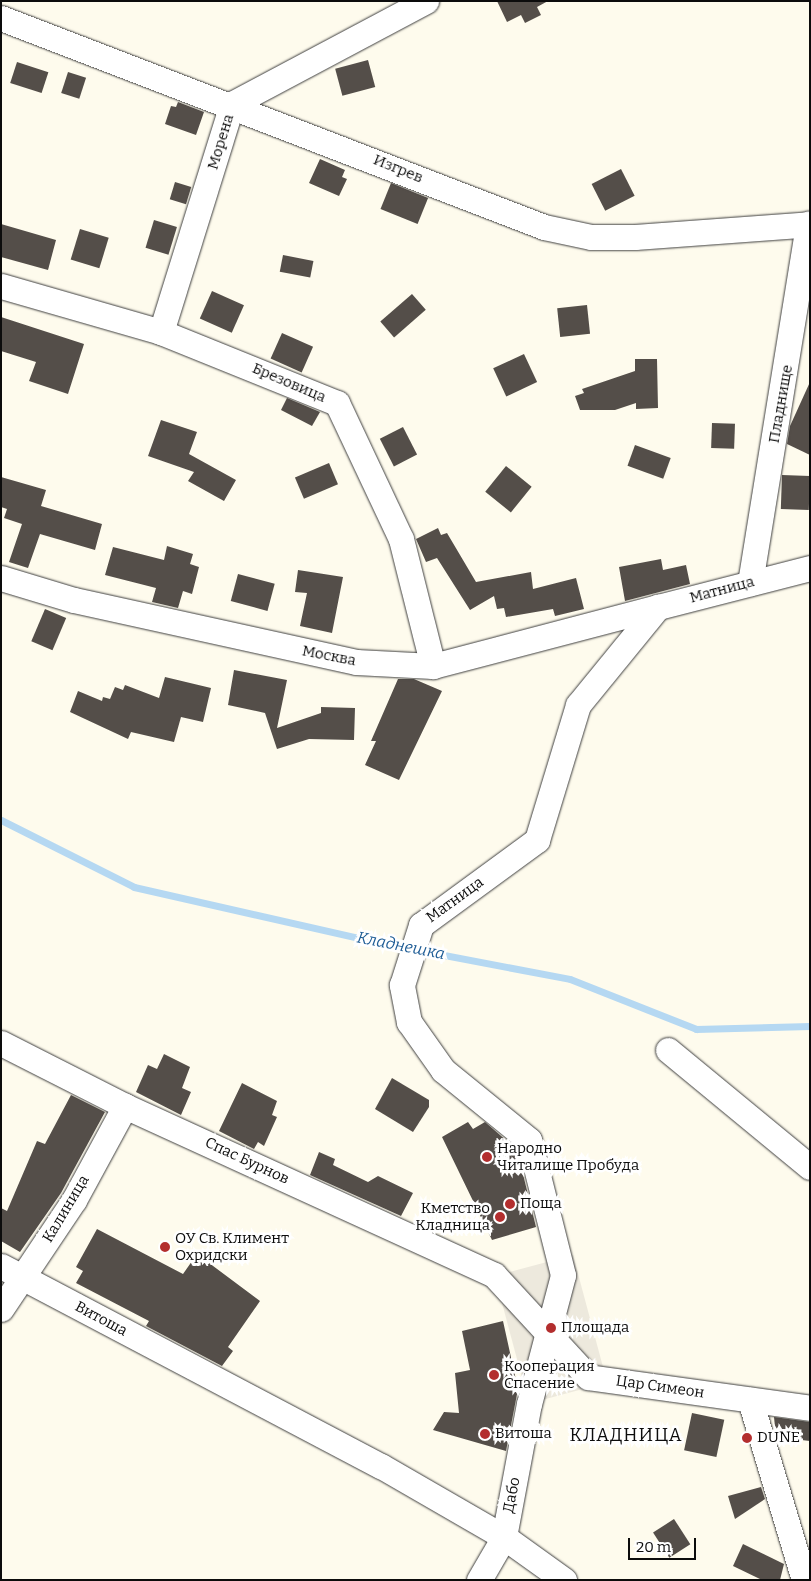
<!DOCTYPE html>
<meta charset="utf-8">
<style>
body{margin:0}
#map{position:relative;width:811px;height:1581px;overflow:hidden;background:#fefbed;font-family:Bitter,serif}
div>[style]{position:absolute}
[style*='--x']{left:calc(var(--x)*1px);top:calc(var(--y)*1px);width:calc(var(--w)*1px);rotate:calc(var(--a)*1deg)}
.plaza>*{inset:0;background:#ede9dd;transform-origin:0 0}
.stream>*{height:7px;margin:-3.5px;padding:0 3.5px;transform-origin:3.5px;border-radius:3.5px;background:#b5d8f2}
.building>*{inset:0;background:#544e49;transform-origin:0 0}
.roads{filter:drop-shadow(0 0 1px #3f3f3f) drop-shadow(0 0 1px #3f3f3f)}
.minor>*{height:25px;margin:-12.5px;padding:0 12.5px;transform-origin:12.5px;border-radius:12.5px;background:#fff}
.dots>*{width:14px;height:14px;translate:-50% -50%;box-sizing:border-box;border:2px solid #fff;border-radius:50%}
span{translate:-50% -50%;white-space:nowrap;text-align:center;line-height:1.15;-webkit-text-stroke:5px #fff;paint-order:stroke}
.street-label{font-size:15px;color:#0c0c0c}
.poi-label{font-size:15px;color:#0c0c0c}
.left{translate:0 -50%;text-align:left}
.right{translate:-100% -50%;text-align:right}
.water-label{font-size:16px;color:#1e5c95;font-style:italic}
.quarter-label{font-size:18px;color:#0c0c0c;letter-spacing:1px}
.frame{position:absolute;inset:0;border:2px solid #0c0c0c;pointer-events:none}
.scale{position:absolute;left:628px;top:1538px;width:68px;height:22px;box-sizing:border-box;border:2px solid #0c0c0c;border-top:0;padding-left:6px;font-size:15px;line-height:18px;white-space:nowrap;color:#0c0c0c;-webkit-text-stroke:4px #fff;paint-order:stroke}
</style>
<div id="map">
<div class="plaza">
<i style="left:573px;top:1255px;width:132px;height:81px;rotate:75deg"></i>
</div>
<div class="stream">
<i style="--x:1;--y:820;--w:149;--a:26.7"></i>
<i style="--x:134;--y:887;--w:248;--a:12.8"></i>
<i style="--x:376;--y:942;--w:197;--a:10.8"></i>
<i style="--x:570;--y:979;--w:136;--a:21.6"></i>
<i style="--x:696;--y:1029;--w:114;--a:-1.5"></i>
</div>
<div class="building">
<i style="clip-path:polygon(497px 1px,548px 1px,537px 7px,541px 15px,525px 23px,521px 15px,507px 22px)"></i>
<i style="left:368px;top:60px;width:28px;height:34px;rotate:75deg"></i>
<i style="left:17px;top:62px;width:33px;height:22px;rotate:18deg"></i>
<i style="left:68px;top:72px;width:19px;height:22px;rotate:18deg"></i>
<i style="clip-path:polygon(178px 102px,204px 112px,196px 135px,165px 124px,171px 106px,176px 107px)"></i>
<i style="clip-path:polygon(320px 159px,345px 170px,342px 177px,347px 179px,339px 196px,309px 183px)"></i>
<i style="left:621px;top:169px;width:30px;height:33px;rotate:63deg"></i>
<i style="left:175px;top:182px;width:17px;height:18px;rotate:17deg"></i>
<i style="left:391px;top:183px;width:40px;height:28px;rotate:22deg"></i>
<i style="left:154px;top:220px;width:24px;height:29px;rotate:17deg"></i>
<i style="clip-path:polygon(1px 224px,56px 240px,48px 270px,1px 257px)"></i>
<i style="left:80px;top:229px;width:30px;height:32px;rotate:17deg"></i>
<i style="left:283px;top:255px;width:31px;height:17px;rotate:11deg"></i>
<i style="left:212px;top:291px;width:35px;height:30px;rotate:24deg"></i>
<i style="left:412px;top:294px;width:21px;height:42px;rotate:49deg"></i>
<i style="left:587px;top:305px;width:29px;height:30px;rotate:84deg"></i>
<i style="clip-path:polygon(1px 317px,84px 344px,68px 394px,29px 381px,36px 362px,1px 351px)"></i>
<i style="left:282px;top:333px;width:34px;height:28px;rotate:24deg"></i>
<i style="left:524px;top:354px;width:31px;height:34px;rotate:65deg"></i>
<i style="clip-path:polygon(635px 359px,657px 359px,658px 408px,636px 409px,636px 403px,615px 410px,580px 410px,575px 396px,584px 393px,582px 389px,635px 371px)"></i>
<i style="clip-path:polygon(810px 382px,810px 455px,787px 444px,790px 426px)"></i>
<i style="clip-path:polygon(287px 398px,320px 412px,312px 426px,281px 410px)"></i>
<i style="clip-path:polygon(161px 420px,197px 432px,189px 454px,236px 480px,224px 501px,188px 481px,194px 472px,148px 456px)"></i>
<i style="left:712px;top:423px;width:23px;height:25px;rotate:2deg"></i>
<i style="left:403px;top:427px;width:31px;height:26px;rotate:63deg"></i>
<i style="left:635px;top:445px;width:38px;height:22px;rotate:20deg"></i>
<i style="left:329px;top:463px;width:23px;height:37px;rotate:67deg"></i>
<i style="left:506px;top:466px;width:33px;height:33px;rotate:39deg"></i>
<i style="left:782px;top:475px;width:28px;height:34px;rotate:2deg"></i>
<i style="clip-path:polygon(1px 477px,46px 490px,41px 506px,102px 524px,95px 550px,40px 534px,28px 568px,9px 562px,22px 524px,4px 518px,7px 509px,1px 507px)"></i>
<i style="clip-path:polygon(438px 528px,441px 535px,447px 533px,476px 582px,531px 572px,533px 589px,576px 578px,584px 609px,555px 616px,553px 609px,506px 617px,504px 608px,497px 609px,494px 596px,470px 610px,437px 558px,426px 562px,416px 539px)"></i>
<i style="clip-path:polygon(167px 546px,193px 554px,190px 564px,199px 567px,192px 594px,183px 591px,178px 608px,152px 602px,156px 588px,105px 575px,113px 547px,164px 560px)"></i>
<i style="clip-path:polygon(661px 559px,663px 570px,686px 565px,690px 584px,625px 601px,619px 567px)"></i>
<i style="clip-path:polygon(298px 570px,343px 577px,332px 633px,300px 626px,307px 593px,295px 592px)"></i>
<i style="left:238px;top:574px;width:38px;height:28px;rotate:15deg"></i>
<i style="left:45px;top:609px;width:23px;height:35px;rotate:23deg"></i>
<i style="clip-path:polygon(234px 670px,287px 680px,277px 728px,321px 713px,321px 707px,355px 708px,354px 740px,309px 739px,277px 749px,265px 713px,228px 705px)"></i>
<i style="clip-path:polygon(165px 677px,211px 688px,203px 722px,181px 717px,174px 742px,131px 732px,128px 739px,70px 712px,78px 691px,102px 701px,103px 697px,110px 699px,115px 687px,123px 690px,125px 685px,159px 698px)"></i>
<i style="clip-path:polygon(398px 679px,414px 679px,442px 691px,399px 780px,365px 765px,376px 741px,371px 741px)"></i>
<i style="clip-path:polygon(164px 1054px,190px 1067px,182px 1088px,191px 1092px,181px 1115px,136px 1092px,148px 1065px,157px 1069px)"></i>
<i style="clip-path:polygon(392px 1078px,429px 1100px,429px 1107px,413px 1132px,375px 1109px)"></i>
<i style="clip-path:polygon(242px 1083px,277px 1101px,272px 1115px,277px 1117px,264px 1146px,258px 1142px,254px 1149px,219px 1131px)"></i>
<i style="clip-path:polygon(71px 1095px,105px 1112px,61px 1193px,20px 1252px,1px 1241px,1px 1208px,7px 1211px,37px 1141px,45px 1144px)"></i>
<i style="clip-path:polygon(468px 1122px,473px 1129px,485px 1122px,508px 1142px,519px 1158px,536px 1227px,492px 1240px,442px 1137px)"></i>
<i style="clip-path:polygon(319px 1152px,335px 1159px,333px 1165px,368px 1182px,378px 1176px,413px 1193px,401px 1216px,310px 1175px)"></i>
<i style="clip-path:polygon(97px 1229px,183px 1274px,197px 1254px,260px 1301px,228px 1347px,233px 1351px,222px 1366px,146px 1326px,149px 1321px,76px 1283px,83px 1271px,76px 1267px)"></i>
<i style="clip-path:polygon(503px 1321px,518px 1389px,506px 1451px,433px 1430px,444px 1412px,459px 1413px,455px 1373px,470px 1370px,462px 1331px)"></i>
<i style="left:692px;top:1413px;width:33px;height:38px;rotate:12deg"></i>
<i style="clip-path:polygon(774px 1417px,810px 1422px,810px 1441px,776px 1437px)"></i>
<i style="clip-path:polygon(761px 1487px,765px 1499px,735px 1519px,728px 1496px)"></i>
<i style="left:674px;top:1519px;width:30px;height:25px;rotate:57deg"></i>
<i style="clip-path:polygon(743px 1544px,784px 1564px,780px 1580px,762px 1580px,733px 1566px)"></i>
</div>
<div class="roads">
<div class="minor">
<i style="--x:1;--y:18;--w:582;--a:21.05"></i>
<i style="--x:544;--y:227;--w:48;--a:12"></i>
<i style="--x:591;--y:237;--w:44;--a:0"></i>
<i style="--x:635;--y:237;--w:175;--a:-4.2"></i>
<i style="--x:1;--y:286;--w:166;--a:16"></i>
<i style="--x:161;--y:332;--w:190;--a:22"></i>
<i style="--x:337;--y:403;--w:150;--a:64.8"></i>
<i style="--x:401;--y:539;--w:131;--a:75.9"></i>
<i style="--x:161;--y:332;--w:239;--a:-72.7"></i>
<i style="--x:232;--y:104;--w:220;--a:-28"></i>
<i style="--x:1;--y:578;--w:76;--a:16.8"></i>
<i style="--x:74;--y:600;--w:289;--a:12.4"></i>
<i style="--x:356;--y:662;--w:77;--a:3"></i>
<i style="--x:433;--y:666;--w:233;--a:-14.7"></i>
<i style="--x:750;--y:583;--w:364;--a:-80.8"></i>
<i style="--x:1;--y:1043;--w:139;--a:26.9"></i>
<i style="--x:125;--y:1106;--w:406;--a:24.6"></i>
<i style="--x:494;--y:1275;--w:139;--a:47.3"></i>
<i style="--x:588;--y:1377;--w:224;--a:7.9"></i>
<i style="--x:668;--y:1050;--w:184;--a:39.5"></i>
<i style="--x:1;--y:1266;--w:429;--a:27.8"></i>
<i style="--x:381;--y:1466;--w:142;--a:30"></i>
<i style="--x:504;--y:1537;--w:74;--a:35.6"></i>
<i style="--x:1;--y:1309;--w:131;--a:-56.2"></i>
<i style="--x:74;--y:1200;--w:107;--a:-61.5"></i>
<i style="--x:750;--y:1400;--w:188;--a:73.3"></i>
<i style="--x:479;--y:1580;--w:50;--a:-59.8"></i>
<i style="--x:504;--y:1537;--w:135;--a:-79.4"></i>
<i style="--x:529;--y:1404;--w:133;--a:-75.2"></i>
<i style="--x:563;--y:1275;--w:139;--a:-104.1"></i>
<i style="--x:529;--y:1140;--w:111;--a:-140.9"></i>
<i style="--x:443;--y:1070;--w:59;--a:-125.3"></i>
<i style="--x:409;--y:1022;--w:38;--a:-101"></i>
<i style="--x:402;--y:985;--w:63;--a:-72.4"></i>
<i style="--x:421;--y:925;--w:144;--a:-36.2"></i>
<i style="--x:537;--y:840;--w:141;--a:-73.1"></i>
<i style="--x:578;--y:705;--w:127;--a:-50.8"></i>
<i style="--x:658;--y:607;--w:157;--a:-14.4"></i>
</div>
</div>
<div class="dots">
<i style="left:487px;top:1157px;background:#b32e2e"></i>
<i style="left:510px;top:1204px;background:#b32e2e"></i>
<i style="left:500px;top:1217px;background:#b32e2e"></i>
<i style="left:165px;top:1247px;background:#b32e2e"></i>
<i style="left:551px;top:1328px;background:#b32e2e"></i>
<i style="left:494px;top:1375px;background:#b32e2e"></i>
<i style="left:485px;top:1434px;background:#b32e2e"></i>
<i style="left:747px;top:1438px;background:#b32e2e"></i>
</div>
<div class="street-label">
<span style="left:221px;top:142px;rotate:-73deg">Морена</span>
<span style="left:398px;top:169px;rotate:22deg">Изгрев</span>
<span style="left:289px;top:383px;rotate:23deg">Брезовица</span>
<span style="left:781px;top:404px;rotate:-80deg">Пладнище</span>
<span style="left:722px;top:590px;rotate:-15deg">Матница</span>
<span style="left:329px;top:656px;rotate:11deg">Москва</span>
<span style="left:455px;top:900px;rotate:-36deg">Матница</span>
<span style="left:247px;top:1161px;rotate:25deg">Спас Бурнов</span>
<span style="left:66px;top:1209px;rotate:-59deg">Калиница</span>
<span style="left:101px;top:1319px;rotate:28deg">Витоша</span>
<span style="left:660px;top:1387px;rotate:8deg">Цар Симеон</span>
<span style="left:512px;top:1495px;rotate:-79deg">Дабо</span>
</div>
<div class="poi-label">
<span class="left" style="left:497px;top:1157px">Народно<br>Читалище Пробуда</span>
<span class="left" style="left:520px;top:1204px">Поща</span>
<span class="right" style="left:490px;top:1217px">Кметство<br>Кладница</span>
<span class="left" style="left:175px;top:1247px">ОУ Св. Климент<br>Охридски</span>
<span class="left" style="left:561px;top:1328px">Площада</span>
<span class="left" style="left:504px;top:1375px">Кооперация<br>Спасение</span>
<span class="left" style="left:495px;top:1434px">Витоша</span>
<span class="left" style="left:757px;top:1438px">DUNE</span>
</div>
<div class="water-label">
<span style="left:401px;top:946px;rotate:11deg">Кладнешка</span>
</div>
<div class="quarter-label">
<span style="left:626px;top:1435px">КЛАДНИЦА</span>
</div>
<div class="frame"></div>
<div class="scale">20 m</div>
</div>
